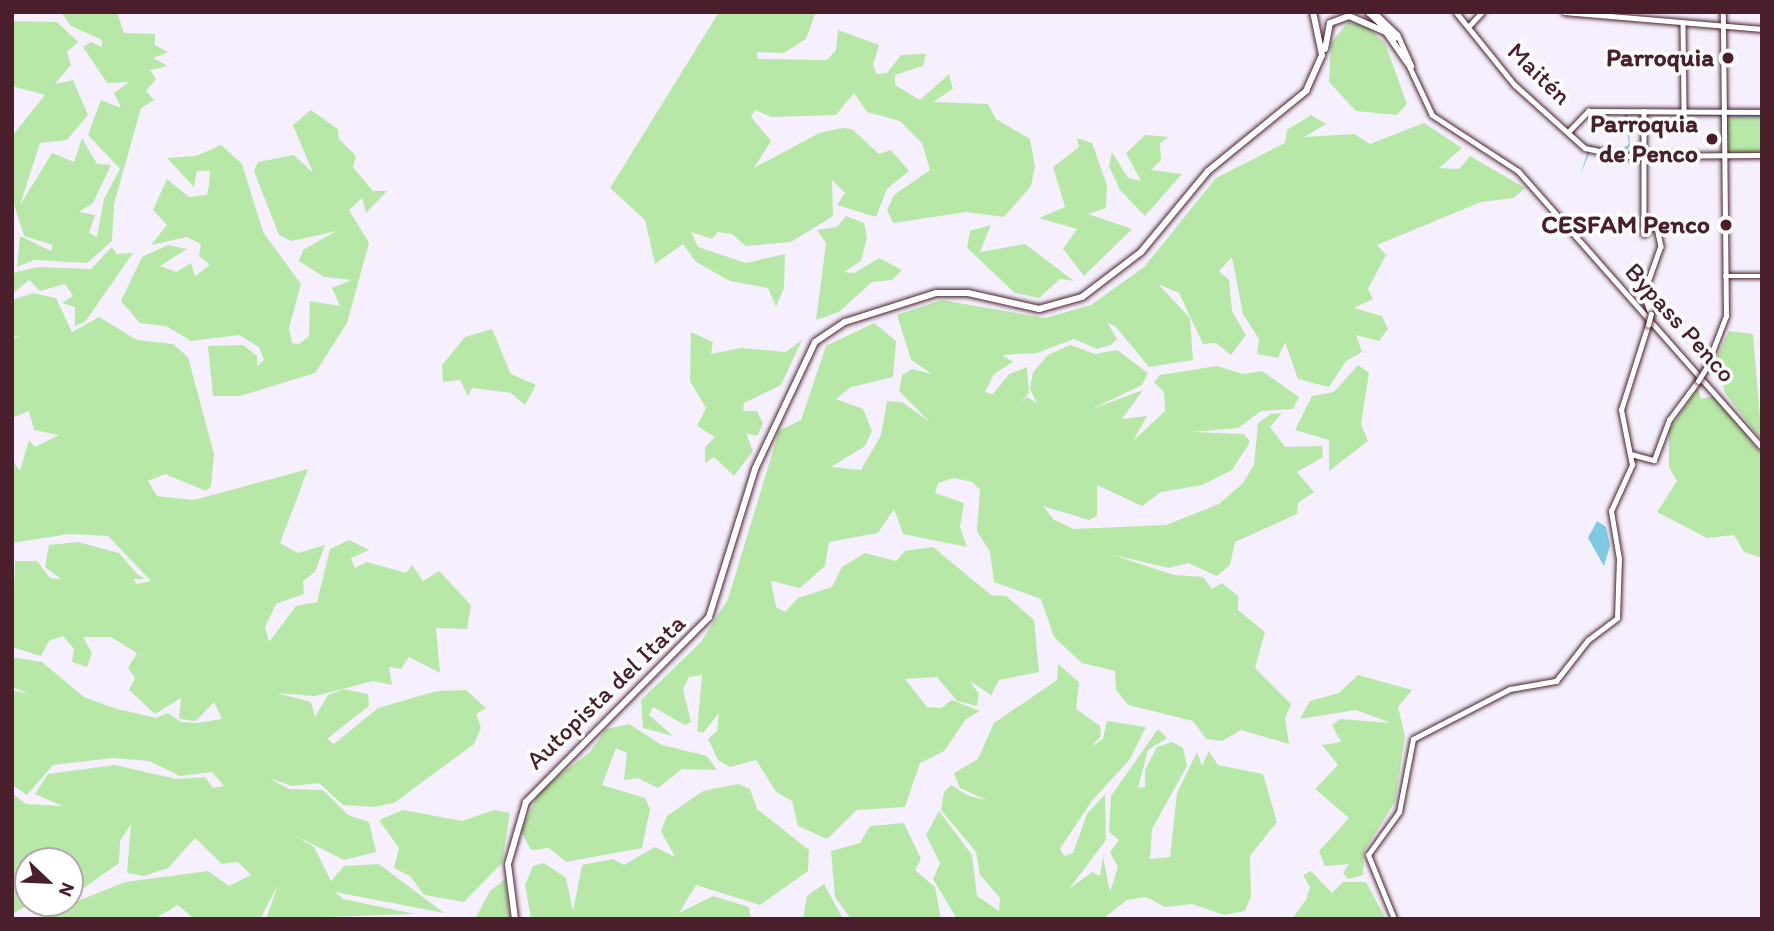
<!DOCTYPE html>
<meta charset="utf-8">
<style>
body{margin:0}
#map{position:relative;width:1774px;height:931px;overflow:hidden;background:#f6f0fe;font-family:Itim,sans-serif}
div>[style]{position:absolute}
[style*='--x']{left:calc(var(--x)*1px);top:calc(var(--y)*1px);width:calc(var(--w)*1px);rotate:calc(var(--a)*1deg)}
.green>*{inset:0;background:#b7e8a7;transform-origin:0 0}
.water>*{inset:0;background:#81c8e3}
.roads{filter:drop-shadow(0 0 2px #4a1f2b) drop-shadow(0 0 2px #4a1f2b)}
.secondary>*{height:4.5px;margin:-2.25px;padding:0 2.25px;transform-origin:2.25px;border-radius:2.25px;background:#fff}
.primary>*{height:5px;margin:-2.5px;padding:0 2.5px;transform-origin:2.5px;border-radius:2.5px;background:#fff}
.highway>*{height:6px;margin:-3px;padding:0 3px;transform-origin:3px;border-radius:3px;background:#fff}
.bridges{filter:drop-shadow(0 0 2px #4a1f2b) drop-shadow(0 0 2px #4a1f2b)}
.secondary-bridge>*{height:4.5px;margin:-2.25px;padding:0 2.25px;transform-origin:2.25px;border-radius:2.25px;background:#fff}
.dots>*{width:19px;height:19px;translate:-50% -50%;box-sizing:border-box;border:4px solid #fff;border-radius:50%}
span{translate:-50% -50%;white-space:nowrap;text-align:center;line-height:1.15;-webkit-text-stroke:7px #fff;paint-order:stroke}
.poi-label{font-size:26px;color:#4a1f2b;font-weight:700}
.right{translate:-100% -50%;text-align:right}
.street-label{font-size:26px;color:#4a1f2b}
.frame{position:absolute;inset:0;border:14px solid #4a1f2b;pointer-events:none}
.north{position:absolute;left:14px;top:847px;width:70px;height:70px;box-sizing:border-box;background:#fff;border:2px solid #b7a5aa;border-radius:50%;rotate:113deg;font-size:19px;font-weight:700;line-height:28px;text-align:center;color:#4a1f2b}
.north::after{content:'';display:block;margin:auto;width:24px;height:32px;background:#4a1f2b;clip-path:polygon(50% 0,100% 100%,50% 72%,0 100%)}
</style>
<div id="map">
<div class="green">
<i style="clip-path:polygon(61px 12px,117px 12px,124px 33px,155px 34px,155px 45px,168px 52px,153px 58px,168px 66px,150px 70px,156px 79px,146px 91px,154px 100px,141px 108px,114px 204px,112px 241px,87px 263px,34px 260px,17px 267px,20px 236px,51px 251px,53px 245px,24px 236px,12px 198px,12px 136px,45px 95px,12px 86px,12px 21px,57px 22px,78px 42px,67px 52px,71px 65px,55px 84px,73px 80px,88px 115px,67px 140px,40px 143px,20px 205px,52px 153px,74px 162px,82px 138px,97px 164px,111px 165px,93px 203px,79px 212px,95px 215px,89px 233px,97px 237px,104px 199px,120px 169px,88px 135px,101px 100px,121px 108px,114px 93px,129px 82px,107px 83px,83px 47px,91px 42px,102px 47px,102px 40px,71px 26px)"></i>
<i style="clip-path:polygon(719px 12px,815px 14px,806px 39px,784px 53px,757px 52px,758px 59px,827px 60px,836px 50px,838px 30px,879px 45px,873px 65px,877px 74px,887px 73px,901px 55px,926px 54px,923px 66px,895px 75px,895px 85px,920px 100px,949px 74px,953px 89px,933px 102px,988px 104px,996px 119px,1030px 139px,1035px 166px,1031px 186px,1004px 217px,966px 212px,893px 223px,887px 210px,894px 195px,930px 170px,922px 143px,900px 121px,867px 112px,854px 93px,836px 115px,772px 117px,755px 110px,751px 117px,771px 141px,754px 168px,819px 133px,842px 128px,852px 129px,879px 154px,891px 150px,909px 171px,887px 189px,876px 217px,837px 205px,845px 193px,832px 180px,833px 216px,791px 242px,746px 246px,732px 234px,718px 232px,712px 239px,691px 232px,698px 247px,746px 263px,785px 254px,784px 288px,776px 307px,768px 288px,730px 281px,696px 262px,683px 244px,655px 264px,645px 220px,610px 188px)"></i>
<i style="clip-path:polygon(1348px 22px,1366px 26px,1385px 43px,1407px 104px,1397px 115px,1356px 111px,1329px 82px,1331px 43px)"></i>
<i style="clip-path:polygon(311px 110px,338px 129px,339px 139px,356px 156px,353px 167px,373px 191px,387px 191px,366px 213px,362px 198px,349px 210px,369px 243px,347px 323px,315px 373px,240px 396px,213px 396px,208px 346px,243px 345px,257px 356px,257px 366px,264px 360px,259px 347px,239px 335px,191px 341px,166px 326px,140px 323px,121px 301px,142px 257px,168px 245px,187px 249px,160px 266px,176px 272px,191px 263px,195px 276px,210px 265px,199px 256px,201px 244px,187px 237px,151px 245px,167px 225px,153px 210px,167px 179px,189px 197px,207px 195px,209px 185px,210px 171px,197px 171px,194px 187px,167px 158px,196px 156px,221px 145px,242px 164px,263px 232px,301px 284px,289px 328px,292px 343px,299px 344px,309px 336px,310px 301px,340px 306px,332px 288px,352px 280px,324px 277px,299px 261px,303px 250px,336px 231px,292px 241px,279px 235px,254px 171px,258px 162px,294px 155px,313px 173px,293px 125px)"></i>
<i style="clip-path:polygon(1311px 115px,1326px 124px,1304px 137px,1354px 134px,1370px 144px,1424px 123px,1462px 148px,1439px 168px,1459px 169px,1470px 156px,1525px 188px,1514px 198px,1481px 202px,1377px 245px,1386px 255px,1368px 289px,1373px 299px,1354px 308px,1382px 316px,1388px 329px,1379px 341px,1356px 335px,1362px 352px,1346px 361px,1329px 387px,1298px 379px,1285px 342px,1278px 358px,1257px 354px,1259px 339px,1243px 314px,1232px 257px,1219px 271px,1229px 280px,1232px 311px,1246px 335px,1231px 355px,1216px 343px,1203px 344px,1179px 293px,1158px 284px,1190px 318px,1193px 360px,1149px 367px,1116px 327px,1107px 322px,1117px 339px,1111px 345px,1097px 349px,1074px 339px,1037px 353px,1002px 355px,1013px 362px,994px 374px,985px 392px,993px 394px,1009px 374px,1027px 367px,1029px 393px,1019px 404px,1027px 397px,1037px 403px,1030px 389px,1033px 372px,1048px 355px,1070px 345px,1095px 354px,1117px 350px,1148px 373px,1142px 385px,1092px 409px,1143px 390px,1122px 419px,1147px 416px,1133px 441px,1165px 411px,1164px 392px,1154px 382px,1160px 375px,1217px 366px,1243px 374px,1262px 371px,1299px 397px,1293px 409px,1261px 411px,1238px 428px,1192px 432px,1244px 434px,1250px 442px,1232px 470px,1202px 485px,1161px 492px,1142px 506px,1097px 485px,1097px 516px,1089px 520px,1043px 506px,1054px 520px,1074px 529px,1166px 525px,1219px 504px,1243px 483px,1254px 465px,1258px 423px,1271px 414px,1282px 413px,1270px 427px,1285px 447px,1322px 446px,1323px 457px,1297px 472px,1314px 492px,1298px 503px,1297px 514px,1235px 542px,1230px 565px,1217px 576px,1188px 563px,1169px 568px,1113px 555px,1174px 575px,1203px 577px,1212px 589px,1222px 583px,1238px 596px,1238px 610px,1265px 632px,1255px 668px,1291px 704px,1285px 719px,1289px 744px,1241px 730px,1222px 741px,1206px 739px,1193px 721px,1128px 705px,1116px 690px,1115px 671px,1082px 663px,1054px 637px,1041px 599px,994px 582px,990px 552px,977px 531px,980px 490px,972px 482px,954px 478px,938px 483px,935px 493px,964px 503px,960px 527px,967px 547px,903px 534px,894px 509px,878px 533px,829px 542px,825px 566px,800px 588px,771px 581px,776px 607px,785px 612px,798px 598px,832px 587px,842px 567px,865px 553px,896px 561px,905px 551px,933px 547px,991px 595px,1006px 596px,1034px 620px,1039px 672px,999px 680px,991px 695px,970px 681px,979px 694px,977px 706px,957px 701px,937px 677px,905px 679px,927px 707px,941px 708px,952px 700px,980px 711px,966px 719px,944px 751px,920px 763px,905px 807px,857px 810px,827px 839px,798px 826px,792px 801px,776px 792px,756px 760px,730px 767px,718px 760px,708px 739px,717px 731px,719px 713px,703px 733px,697px 731px,702px 675px,689px 677px,683px 689px,691px 722px,685px 725px,653px 707px,649px 715px,673px 736px,643px 728px,641px 700px,701px 642px,728px 599px,779px 431px,801px 420px,826px 346px,874px 323px,896px 341px,893px 377px,851px 387px,836px 399px,863px 409px,872px 431px,865px 446px,831px 467px,861px 470px,881px 435px,887px 401px,902px 402px,930px 422px,899px 391px,902px 375px,912px 369px,932px 374px,911px 360px,897px 315px,941px 300px,1045px 318px,1091px 305px,1144px 267px,1216px 178px,1285px 143px,1287px 130px)"></i>
<i style="left:1725px;top:117px;width:37px;height:37px"></i>
<i style="clip-path:polygon(1145px 135px,1169px 137px,1160px 143px,1161px 160px,1151px 170px,1182px 174px,1145px 216px,1120px 190px,1109px 166px,1112px 152px,1128px 178px,1141px 181px,1126px 153px)"></i>
<i style="clip-path:polygon(1077px 138px,1092px 143px,1107px 185px,1106px 208px,1088px 214px,1132px 229px,1084px 276px,1063px 249px,1077px 229px,1039px 218px,1065px 207px,1053px 167px,1079px 147px)"></i>
<i style="clip-path:polygon(846px 216px,864px 223px,867px 237px,861px 261px,844px 272px,854px 273px,879px 258px,902px 270px,892px 280px,872px 282px,839px 312px,816px 320px,826px 243px,817px 230px,837px 227px)"></i>
<i style="clip-path:polygon(991px 225px,980px 252px,1025px 244px,1074px 281px,1060px 279px,1039px 298px,1015px 293px,967px 248px,970px 231px)"></i>
<i style="clip-path:polygon(112px 247px,117px 254px,133px 253px,85px 322px,75px 326px,75px 307px,62px 303px,73px 296px,65px 284px,40px 291px,29px 280px,12px 294px,12px 273px,38px 267px,91px 269px)"></i>
<i style="clip-path:polygon(33px 293px,56px 298px,72px 332px,99px 317px,137px 340px,173px 344px,188px 357px,214px 454px,211px 486px,206px 491px,165px 474px,148px 481px,157px 496px,194px 500px,308px 469px,280px 543px,298px 553px,325px 545px,315px 572px,303px 581px,304px 594px,276px 604px,265px 627px,269px 642px,296px 606px,317px 602px,330px 549px,349px 540px,369px 550px,351px 558px,355px 568px,367px 562px,406px 573px,412px 565px,423px 581px,439px 571px,471px 605px,467px 629px,436px 628px,440px 673px,409px 657px,401px 669px,389px 667px,392px 685px,373px 681px,315px 696px,277px 693px,311px 702px,315px 717px,328px 695px,344px 689px,368px 694px,369px 706px,327px 739px,334px 744px,378px 708px,437px 691px,466px 690px,486px 708px,476px 714px,481px 728px,474px 744px,394px 803px,374px 807px,343px 805px,319px 783px,292px 786px,269px 778px,289px 789px,323px 790px,348px 815px,369px 822px,376px 852px,344px 860px,294px 835px,314px 847px,331px 881px,344px 866px,379px 864px,444px 913px,335px 892px,343px 899px,415px 914px,266px 919px,278px 885px,260px 919px,194px 919px,178px 905px,154px 919px,33px 919px,125px 882px,208px 871px,229px 886px,251px 875px,238px 862px,222px 864px,195px 838px,168px 868px,144px 876px,127px 873px,131px 824px,120px 841px,119px 863px,71px 897px,70px 861px,28px 861px,32px 903px,12px 914px,12px 793px,26px 804px,62px 806px,35px 794px,48px 774px,115px 765px,176px 779px,205px 777px,213px 788px,224px 786px,212px 772px,180px 776px,149px 761px,113px 758px,53px 765px,27px 795px,12px 785px,12px 690px,29px 694px,12px 687px,12px 657px,42px 662px,84px 697px,117px 709px,156px 718px,168px 713px,181px 722px,197px 723px,222px 719px,214px 702px,196px 721px,179px 719px,181px 698px,155px 714px,129px 690px,135px 678px,128px 668px,137px 653px,111px 637px,83px 637px,92px 653px,87px 667px,72px 662px,74px 649px,63px 636px,49px 641px,41px 656px,12px 647px,15px 561px,37px 561px,50px 578px,61px 579px,45px 567px,49px 545px,78px 542px,119px 553px,138px 575px,146px 579px,134px 579px,136px 584px,151px 581px,108px 536px,69px 534px,12px 543px,12px 460px,20px 471px,29px 440px,35px 447px,59px 435px,34px 430px,29px 411px,12px 418px,12px 338px,21px 337px,12px 336px,12px 300px)"></i>
<i style="clip-path:polygon(492px 329px,511px 374px,536px 385px,525px 405px,511px 393px,472px 388px,468px 396px,460px 380px,443px 382px,442px 365px,465px 337px)"></i>
<i style="clip-path:polygon(1729px 331px,1753px 334px,1762px 441px,1725px 393px,1716px 359px)"></i>
<i style="clip-path:polygon(691px 332px,713px 342px,711px 354px,741px 348px,786px 352px,802px 340px,781px 385px,744px 403px,743px 411px,757px 411px,763px 424px,757px 436px,746px 433px,753px 451px,734px 476px,714px 457px,705px 463px,705px 447px,715px 437px,697px 426px,706px 408px,690px 381px)"></i>
<i style="clip-path:polygon(1358px 365px,1369px 373px,1361px 424px,1368px 441px,1329px 471px,1329px 440px,1295px 430px,1312px 396px,1334px 392px)"></i>
<i style="clip-path:polygon(1698px 388px,1701px 399px,1715px 396px,1762px 455px,1762px 558px,1744px 552px,1734px 535px,1707px 538px,1657px 512px,1677px 481px,1669px 467px,1669px 430px)"></i>
<i style="clip-path:polygon(1058px 664px,1079px 682px,1076px 709px,1100px 726px,1101px 736px,1091px 747px,1103px 739px,1107px 721px,1146px 727px,1130px 759px,1091px 802px,1060px 849px,1064px 856px,1073px 853px,1087px 814px,1105px 794px,1106px 840px,1069px 889px,1092px 872px,1100px 876px,1103px 857px,1110px 892px,1118px 867px,1110px 852px,1119px 840px,1109px 832px,1111px 796px,1158px 729px,1167px 738px,1148px 750px,1138px 788px,1145px 787px,1145px 770px,1157px 747px,1172px 742px,1183px 748px,1187px 766px,1152px 829px,1150px 859px,1170px 857px,1177px 793px,1197px 752px,1202px 766px,1209px 751px,1218px 765px,1263px 774px,1277px 822px,1250px 856px,1251px 896px,1245px 911px,1224px 915px,1192px 904px,1165px 907px,1146px 897px,1127px 900px,1103px 919px,957px 919px,933px 879px,940px 863px,926px 835px,939px 811px,972px 855px,977px 896px,999px 911px,1000px 898px,980px 875px,976px 852px,941px 810px,944px 792px,951px 785px,969px 796px,986px 800px,960px 788px,954px 773px,978px 759px,994px 723px,1057px 680px)"></i>
<i style="clip-path:polygon(1358px 675px,1412px 690px,1398px 707px,1405px 736px,1395px 802px,1364px 851px,1363px 875px,1348px 879px,1343px 873px,1349px 864px,1325px 866px,1319px 851px,1349px 818px,1315px 789px,1338px 765px,1322px 745px,1341px 742px,1332px 725px,1340px 719px,1391px 723px,1356px 710px,1300px 719px,1310px 701px,1339px 693px)"></i>
<i style="clip-path:polygon(629px 724px,662px 745px,707px 756px,717px 770px,682px 769px,658px 788px,638px 778px,624px 780px,627px 753px,616px 748px,602px 785px,645px 798px,650px 809px,642px 848px,566px 862px,549px 848px,531px 850px,521px 831px,540px 790px,590px 752px,606px 729px)"></i>
<i style="clip-path:polygon(738px 784px,750px 789px,757px 809px,809px 850px,808px 871px,760px 905px,696px 885px,679px 913px,713px 896px,749px 907px,751px 919px,531px 919px,525px 885px,533px 866px,544px 863px,566px 878px,573px 911px,582px 865px,613px 859px,624px 865px,655px 847px,675px 857px,661px 831px,667px 816px,703px 791px)"></i>
<i style="clip-path:polygon(403px 810px,462px 821px,494px 810px,510px 813px,502px 863px,464px 902px,424px 895px,410px 876px,394px 868px,399px 848px,379px 820px)"></i>
<i style="clip-path:polygon(904px 823px,921px 859px,915px 870px,935px 887px,941px 919px,851px 919px,835px 897px,831px 851px,860px 843px,870px 826px)"></i>
<i style="clip-path:polygon(1311px 871px,1332px 893px,1343px 882px,1366px 882px,1386px 919px,1292px 919px,1306px 900px,1310px 887px,1303px 875px)"></i>
<i style="clip-path:polygon(505px 879px,510px 919px,475px 919px,490px 891px)"></i>
<i style="clip-path:polygon(824px 884px,843px 919px,803px 919px,807px 896px)"></i>
</div>
<div class="water">
<i style="clip-path:polygon(1606px 112px,1762px 114px,1762px 117px,1628px 115px,1630px 146px,1625px 151px,1619px 151px,1592px 146px,1580px 176px,1590px 145px,1620px 150px,1629px 144px,1624px 114px,1584px 117px)"></i>
<i style="clip-path:polygon(1597px 521px,1606px 527px,1610px 546px,1604px 566px,1588px 538px)"></i>
</div>
<div class="roads">
<div class="secondary">
<i style="--x:1456;--y:12;--w:94;--a:51.1"></i>
<i style="--x:1515;--y:85;--w:94;--a:42"></i>
<i style="--x:1585;--y:148;--w:39;--a:12"></i>
<i style="--x:1623;--y:156;--w:139;--a:-0.4"></i>
<i style="--x:1564;--y:12;--w:199;--a:4.9"></i>
<i style="--x:1683;--y:25;--w:86;--a:89.3"></i>
<i style="--x:1468;--y:27;--w:21;--a:-47"></i>
<i style="--x:1644;--y:111;--w:123;--a:90"></i>
<i style="--x:1644;--y:234;--w:16;--a:-43"></i>
<i style="--x:1656;--y:223;--w:24;--a:78"></i>
<i style="--x:1661;--y:246;--w:51;--a:109.5"></i>
<i style="--x:1644;--y:294;--w:21;--a:71"></i>
<i style="--x:1569;--y:131;--w:28;--a:-46"></i>
<i style="--x:1588;--y:111;--w:174;--a:0.3"></i>
<i style="--x:1725;--y:276;--w:37;--a:0"></i>
<i style="--x:1706;--y:368;--w:56;--a:-69"></i>
<i style="--x:1726;--y:316;--w:304;--a:-90.6"></i>
<i style="--x:1631;--y:454;--w:24;--a:15"></i>
<i style="--x:1654;--y:460;--w:43;--a:-69.4"></i>
<i style="--x:1669;--y:420;--w:49;--a:-53.4"></i>
<i style="--x:1394;--y:919;--w:69;--a:-112.1"></i>
<i style="--x:1368;--y:855;--w:53;--a:-54.2"></i>
<i style="--x:1399;--y:812;--w:74;--a:-79.1"></i>
<i style="--x:1413;--y:739;--w:109;--a:-27.3"></i>
<i style="--x:1510;--y:689;--w:47;--a:-9.9"></i>
<i style="--x:1556;--y:681;--w:52;--a:-52"></i>
<i style="--x:1588;--y:640;--w:36;--a:-37"></i>
<i style="--x:1617;--y:618;--w:59;--a:-88.1"></i>
<i style="--x:1619;--y:559;--w:49;--a:-99.5"></i>
<i style="--x:1611;--y:511;--w:51;--a:-65.5"></i>
<i style="--x:1632;--y:465;--w:56;--a:-101.3"></i>
<i style="--x:1621;--y:410;--w:89;--a:-72.4"></i>
</div>
<div class="primary">
<i style="--x:1374;--y:12;--w:32;--a:44"></i>
<i style="--x:1397;--y:34;--w:35;--a:66"></i>
<i style="--x:1408;--y:64;--w:56;--a:64.8"></i>
<i style="--x:1432;--y:115;--w:103;--a:33.1"></i>
<i style="--x:1518;--y:171;--w:369;--a:48.6"></i>
</div>
<div class="highway">
<i style="--x:1368;--y:12;--w:38;--a:42"></i>
<i style="--x:1325;--y:49;--w:26;--a:-79"></i>
<i style="--x:1330;--y:23;--w:20;--a:-20"></i>
<i style="--x:1349;--y:16;--w:40;--a:23.4"></i>
<i style="--x:1386;--y:32;--w:39;--a:55"></i>
<i style="--x:515;--y:919;--w:55;--a:-97.3"></i>
<i style="--x:508;--y:864;--w:65;--a:-73.8"></i>
<i style="--x:526;--y:802;--w:260;--a:-45.3"></i>
<i style="--x:709;--y:617;--w:155;--a:-72.7"></i>
<i style="--x:755;--y:469;--w:140;--a:-64.7"></i>
<i style="--x:815;--y:342;--w:36;--a:-34"></i>
<i style="--x:845;--y:322;--w:96;--a:-17.7"></i>
<i style="--x:936;--y:293;--w:32;--a:0"></i>
<i style="--x:968;--y:293;--w:73;--a:12.7"></i>
<i style="--x:1039;--y:309;--w:45;--a:-15.6"></i>
<i style="--x:1082;--y:297;--w:74;--a:-37.3"></i>
<i style="--x:1141;--y:252;--w:105;--a:-50.4"></i>
<i style="--x:1208;--y:171;--w:127;--a:-39.2"></i>
<i style="--x:1306;--y:91;--w:39;--a:-66"></i>
<i style="--x:1322;--y:55;--w:44;--a:-101.8"></i>
</div>
</div>
<div class="bridges">
<div class="secondary-bridge">
<i style="--x:1648;--y:325;--w:11;--a:-75"></i>
<i style="--x:1698;--y:381;--w:15;--a:-58"></i>
</div>
</div>
<div class="dots">
<i style="left:1728px;top:58px;background:#4a1f2b"></i>
<i style="left:1712px;top:139px;background:#4a1f2b"></i>
<i style="left:1726px;top:225px;background:#4a1f2b"></i>
</div>
<div class="poi-label">
<span class="right" style="left:1714px;top:58px">Parroquia</span>
<span class="right" style="left:1698px;top:139px">Parroquia<br>de Penco</span>
<span class="right" style="left:1710px;top:225px">CESFAM Penco</span>
</div>
<div class="street-label">
<span style="left:1539px;top:74px;rotate:44deg">Maitén</span>
<span style="left:1680px;top:323px;rotate:48deg">Bypass Penco</span>
<span style="left:606px;top:692px;rotate:-44deg">Autopista del Itata</span>
</div>
<div class="frame"></div>
<div class="north">N</div>
</div>
